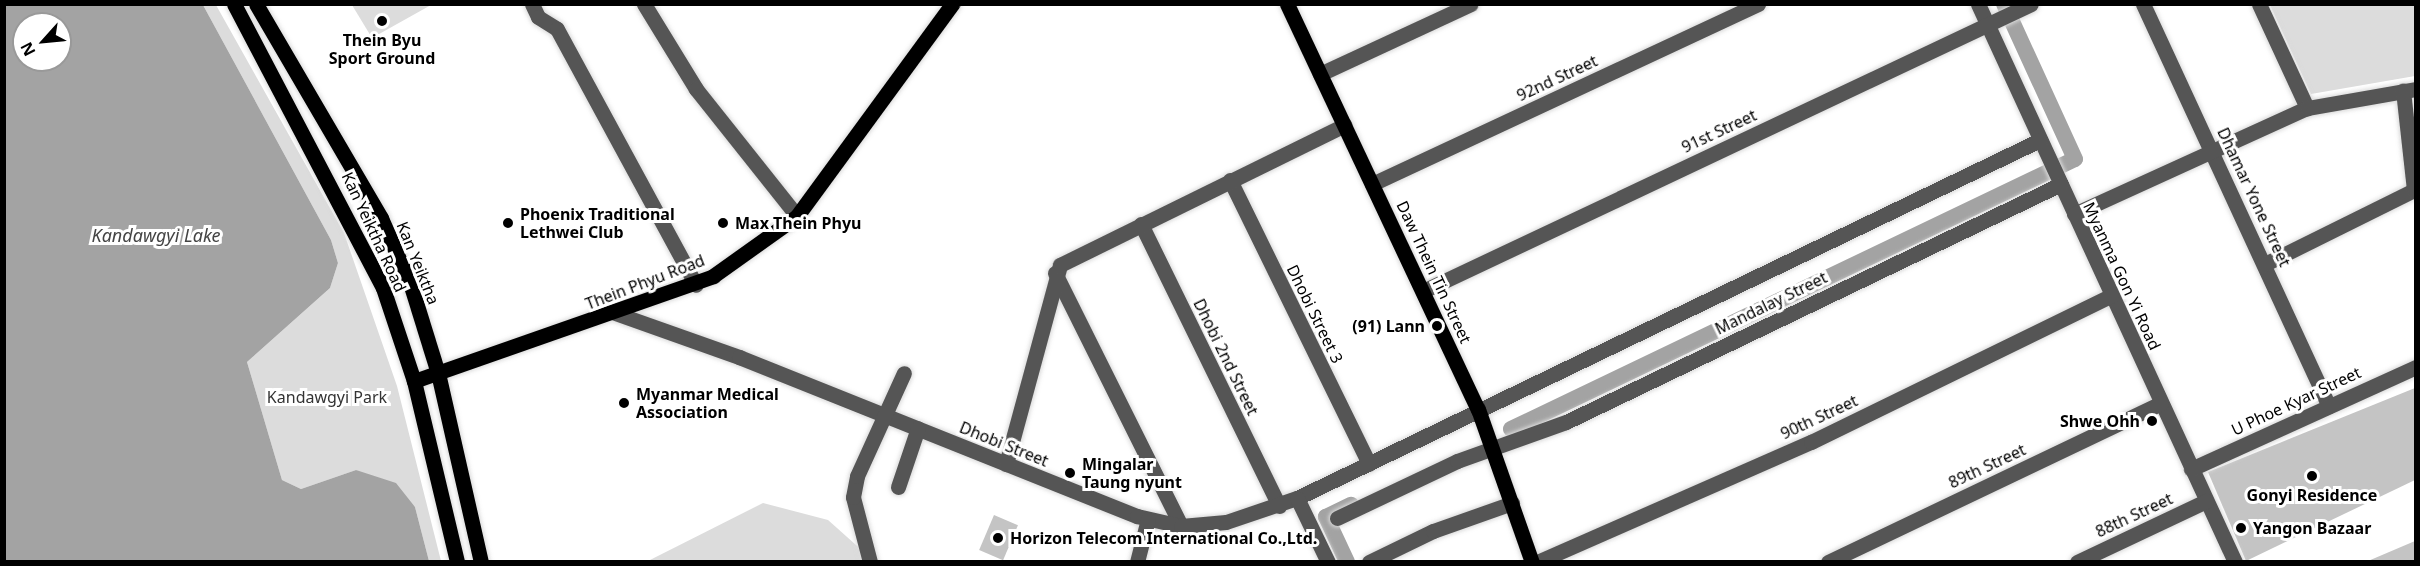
<!DOCTYPE html>
<style>
body{margin:0}
#map{position:relative;width:2420px;height:566px;overflow:hidden;background:#fff;font-family:"Noto Sans",sans-serif}
div>[style]{position:absolute}
[style*='--x']{left:calc(var(--x)*1px);top:calc(var(--y)*1px);width:calc(var(--w)*1px);rotate:calc(var(--a)*1deg)}
.green>*{inset:0;background:#dcdcdc}
.water>*{inset:0;background:#a3a3a3}
.canal>*{height:16px;margin:-8px;padding:0 8px;transform-origin:8px;border-radius:8px;background:#a3a3a3}
.building>*{inset:0;background:#c4c4c4;transform-origin:0 0}
.roads{filter:drop-shadow(0 0 2px #dbdbdb) drop-shadow(0 0 2px #dbdbdb)}
.minor>*{height:15px;margin:-7.5px;padding:0 7.5px;transform-origin:7.5px;border-radius:7.5px;background:#555}
.major>*{height:15px;margin:-7.5px;padding:0 7.5px;transform-origin:7.5px;border-radius:7.5px;background:#000}
.dots>*{width:16px;height:16px;translate:-50% -50%;box-sizing:border-box;border:3px solid #fff;border-radius:50%}
span{translate:-50% -50%;white-space:nowrap;text-align:center;line-height:1.15;-webkit-text-stroke:6px #fff;paint-order:stroke}
.poi-label{font-size:16px;color:#000;font-weight:700}
.left{translate:0 -50%;text-align:left}
.right{translate:-100% -50%;text-align:right}
.street-label{font-size:16px;color:#000}
.park-label{font-size:16px;color:#333}
.water-label{font-size:18px;color:#444;font-style:italic}
.frame{position:absolute;inset:0;border:6px solid #000;pointer-events:none}
.north{position:absolute;left:12px;top:12px;width:60px;height:60px;box-sizing:border-box;background:#fff;border:2px solid #999;border-radius:50%;rotate:243deg;font-size:16px;font-weight:700;line-height:24px;text-align:center;color:#000}
.north::after{content:'';display:block;margin:auto;width:21px;height:27px;background:#000;clip-path:polygon(50% 0,100% 100%,50% 72%,0 100%)}
</style>
<div id="map">
<div class="green">
<i style="clip-path:polygon(203px 5px,216px 5px,344px 233px,397px 386px,441px 561px,429px 561px,415px 507px,356px 470px,301px 489px,282px 480px,247px 362px,330px 288px,338px 263px,331px 240px)"></i>
<i style="clip-path:polygon(352px 5px,431px 5px,372px 38px)"></i>
<i style="clip-path:polygon(2270px 5px,2415px 5px,2415px 76px,2311px 94px)"></i>
<i style="clip-path:polygon(763px 503px,828px 520px,874px 561px,646px 562px)"></i>
</div>
<div class="water">
<i style="clip-path:polygon(evenodd,4px 5px,203px 5px,331px 240px,338px 263px,330px 288px,247px 362px,282px 480px,301px 489px,356px 470px,396px 483px,415px 507px,429px 561px,5px 561px,4px 5px,24px 24px,60px 24px,60px 60px,24px 60px,24px 24px)"></i>
</div>
<div class="canal">
<i style="--x:1511;--y:429;--w:625;--a:-25.58"></i>
<i style="--x:2075;--y:159;--w:170;--a:-114.6"></i>
<i style="--x:1347;--y:562;--w:50;--a:-115"></i>
<i style="--x:1326;--y:517;--w:28;--a:-26"></i>
</div>
<div class="building">
<i style="clip-path:polygon(2415px 388px,2415px 480px,2246px 561px,2208px 472px)"></i>
<i style="left:994px;top:515px;width:26px;height:38px;rotate:23deg"></i>
<i style="clip-path:polygon(2415px 541px,2415px 561px,2368px 561px)"></i>
</div>
<div class="roads">
<div class="minor">
<i style="--x:532;--y:4;--w:14;--a:65"></i>
<i style="--x:538;--y:17;--w:22;--a:32"></i>
<i style="--x:557;--y:29;--w:291;--a:61.5"></i>
<i style="--x:644;--y:4;--w:100;--a:58.5"></i>
<i style="--x:696;--y:89;--w:162;--a:51.5"></i>
<i style="--x:1978;--y:4;--w:614;--a:65.27"></i>
<i style="--x:2143;--y:4;--w:443;--a:65.2"></i>
<i style="--x:2259;--y:4;--w:115;--a:65.2"></i>
<i style="--x:1320;--y:74;--w:166;--a:-24.9"></i>
<i style="--x:1230;--y:180;--w:316;--a:63.9"></i>
<i style="--x:1372;--y:184;--w:426;--a:-25"></i>
<i style="--x:2074;--y:214;--w:256;--a:-24.5"></i>
<i style="--x:2307;--y:108;--w:111;--a:-9.9"></i>
<i style="--x:1141;--y:224;--w:314;--a:63.9"></i>
<i style="--x:2265;--y:264;--w:166;--a:-26.4"></i>
<i style="--x:2414;--y:190;--w:100;--a:-96.3"></i>
<i style="--x:1055;--y:273;--w:283;--a:63.5"></i>
<i style="--x:1423;--y:291;--w:672;--a:-25.27"></i>
<i style="--x:615;--y:313;--w:132;--a:19.5"></i>
<i style="--x:739;--y:357;--w:429;--a:21.8"></i>
<i style="--x:1137;--y:516;--w:45;--a:12.8"></i>
<i style="--x:1181;--y:526;--w:45;--a:-5.1"></i>
<i style="--x:1226;--y:522;--w:75;--a:-18.7"></i>
<i style="--x:1297;--y:498;--w:825;--a:-25.73"></i>
<i style="--x:1006;--y:464;--w:206;--a:-74.8"></i>
<i style="--x:1060;--y:265;--w:317;--a:-26.2"></i>
<i style="--x:2191;--y:469;--w:247;--a:-24.4"></i>
<i style="--x:898;--y:487;--w:62;--a:-71.3"></i>
<i style="--x:1297;--y:498;--w:71;--a:64.2"></i>
<i style="--x:1337;--y:518;--w:133;--a:-25.4"></i>
<i style="--x:1457;--y:461;--w:116;--a:-19.7"></i>
<i style="--x:1566;--y:422;--w:549;--a:-25.68"></i>
<i style="--x:870;--y:562;--w:67;--a:-104.7"></i>
<i style="--x:853;--y:497;--w:21;--a:-79"></i>
<i style="--x:857;--y:476;--w:113;--a:-65.5"></i>
<i style="--x:1137;--y:562;--w:44;--a:-75.7"></i>
<i style="--x:1369;--y:562;--w:71;--a:-25.8"></i>
<i style="--x:1433;--y:531;--w:84;--a:-19.5"></i>
<i style="--x:1537;--y:562;--w:299;--a:-23.7"></i>
<i style="--x:1811;--y:442;--w:334;--a:-26"></i>
<i style="--x:1828;--y:562;--w:369;--a:-25.5"></i>
<i style="--x:2077;--y:562;--w:143;--a:-25.3"></i>
</div>
<div class="major">
<i style="--x:234;--y:4;--w:321;--a:62.3"></i>
<i style="--x:383;--y:288;--w:98;--a:71.6"></i>
<i style="--x:414;--y:381;--w:186;--a:76.6"></i>
<i style="--x:256;--y:4;--w:248;--a:59.7"></i>
<i style="--x:381;--y:218;--w:74;--a:66.2"></i>
<i style="--x:411;--y:286;--w:91;--a:72.8"></i>
<i style="--x:438;--y:373;--w:194;--a:77.2"></i>
<i style="--x:1287;--y:4;--w:448;--a:64.8"></i>
<i style="--x:1478;--y:409;--w:162;--a:70.6"></i>
<i style="--x:414;--y:381;--w:317;--a:-19.3"></i>
<i style="--x:713;--y:276;--w:103;--a:-35.5"></i>
<i style="--x:797;--y:216;--w:263;--a:-53.8"></i>
</div>
</div>
<div class="dots">
<i style="left:382px;top:21px;background:#000"></i>
<i style="left:508px;top:223px;background:#000"></i>
<i style="left:723px;top:223px;background:#000"></i>
<i style="left:1437px;top:326px;background:#000"></i>
<i style="left:624px;top:403px;background:#000"></i>
<i style="left:2152px;top:421px;background:#000"></i>
<i style="left:1070px;top:473px;background:#000"></i>
<i style="left:2312px;top:476px;background:#000"></i>
<i style="left:2241px;top:528px;background:#000"></i>
<i style="left:998px;top:538px;background:#000"></i>
</div>
<div class="poi-label">
<span style="left:382px;top:49px">Thein Byu<br>Sport Ground</span>
<span class="left" style="left:520px;top:223px">Phoenix Traditional<br>Lethwei Club</span>
<span class="left" style="left:735px;top:223px">Max Thein Phyu</span>
<span class="right" style="left:1425px;top:326px">(91) Lann</span>
<span class="left" style="left:636px;top:403px">Myanmar Medical<br>Association</span>
<span class="right" style="left:2140px;top:421px">Shwe Ohh</span>
<span class="left" style="left:1082px;top:473px">Mingalar<br>Taung nyunt</span>
<span style="left:2312px;top:495px">Gonyi Residence</span>
<span class="left" style="left:2253px;top:528px">Yangon Bazaar</span>
<span class="left" style="left:1010px;top:538px">Horizon Telecom International Co.,Ltd.</span>
</div>
<div class="street-label">
<span style="left:1557px;top:78px;rotate:-25deg">92nd Street</span>
<span style="left:1719px;top:131px;rotate:-25deg">91st Street</span>
<span style="left:2254px;top:197px;rotate:65deg">Dhamar Yone Street</span>
<span style="left:374px;top:232px;rotate:65deg">Kan Yeiktha Road</span>
<span style="left:418px;top:263px;rotate:68deg">Kan Yeiktha</span>
<span style="left:1434px;top:272px;rotate:65deg">Daw Thein Tin Street</span>
<span style="left:2122px;top:276px;rotate:65deg">Myanma Gon Yi Road</span>
<span style="left:645px;top:282px;rotate:-21deg">Thein Phyu Road</span>
<span style="left:1771px;top:303px;rotate:-26deg">Mandalay Street</span>
<span style="left:1315px;top:314px;rotate:64deg">Dhobi Street 3</span>
<span style="left:1226px;top:357px;rotate:64deg">Dhobi 2nd Street</span>
<span style="left:2296px;top:401px;rotate:-25deg">U Phoe Kyar Street</span>
<span style="left:1819px;top:417px;rotate:-25deg">90th Street</span>
<span style="left:1004px;top:444px;rotate:22deg">Dhobi Street</span>
<span style="left:1987px;top:466px;rotate:-25deg">89th Street</span>
<span style="left:2134px;top:515px;rotate:-25deg">88th Street</span>
</div>
<div class="park-label">
<span style="left:327px;top:397px">Kandawgyi Park</span>
</div>
<div class="water-label">
<span style="left:156px;top:235px">Kandawgyi Lake</span>
</div>
<div class="frame"></div>
<div class="north">N</div>
</div>
